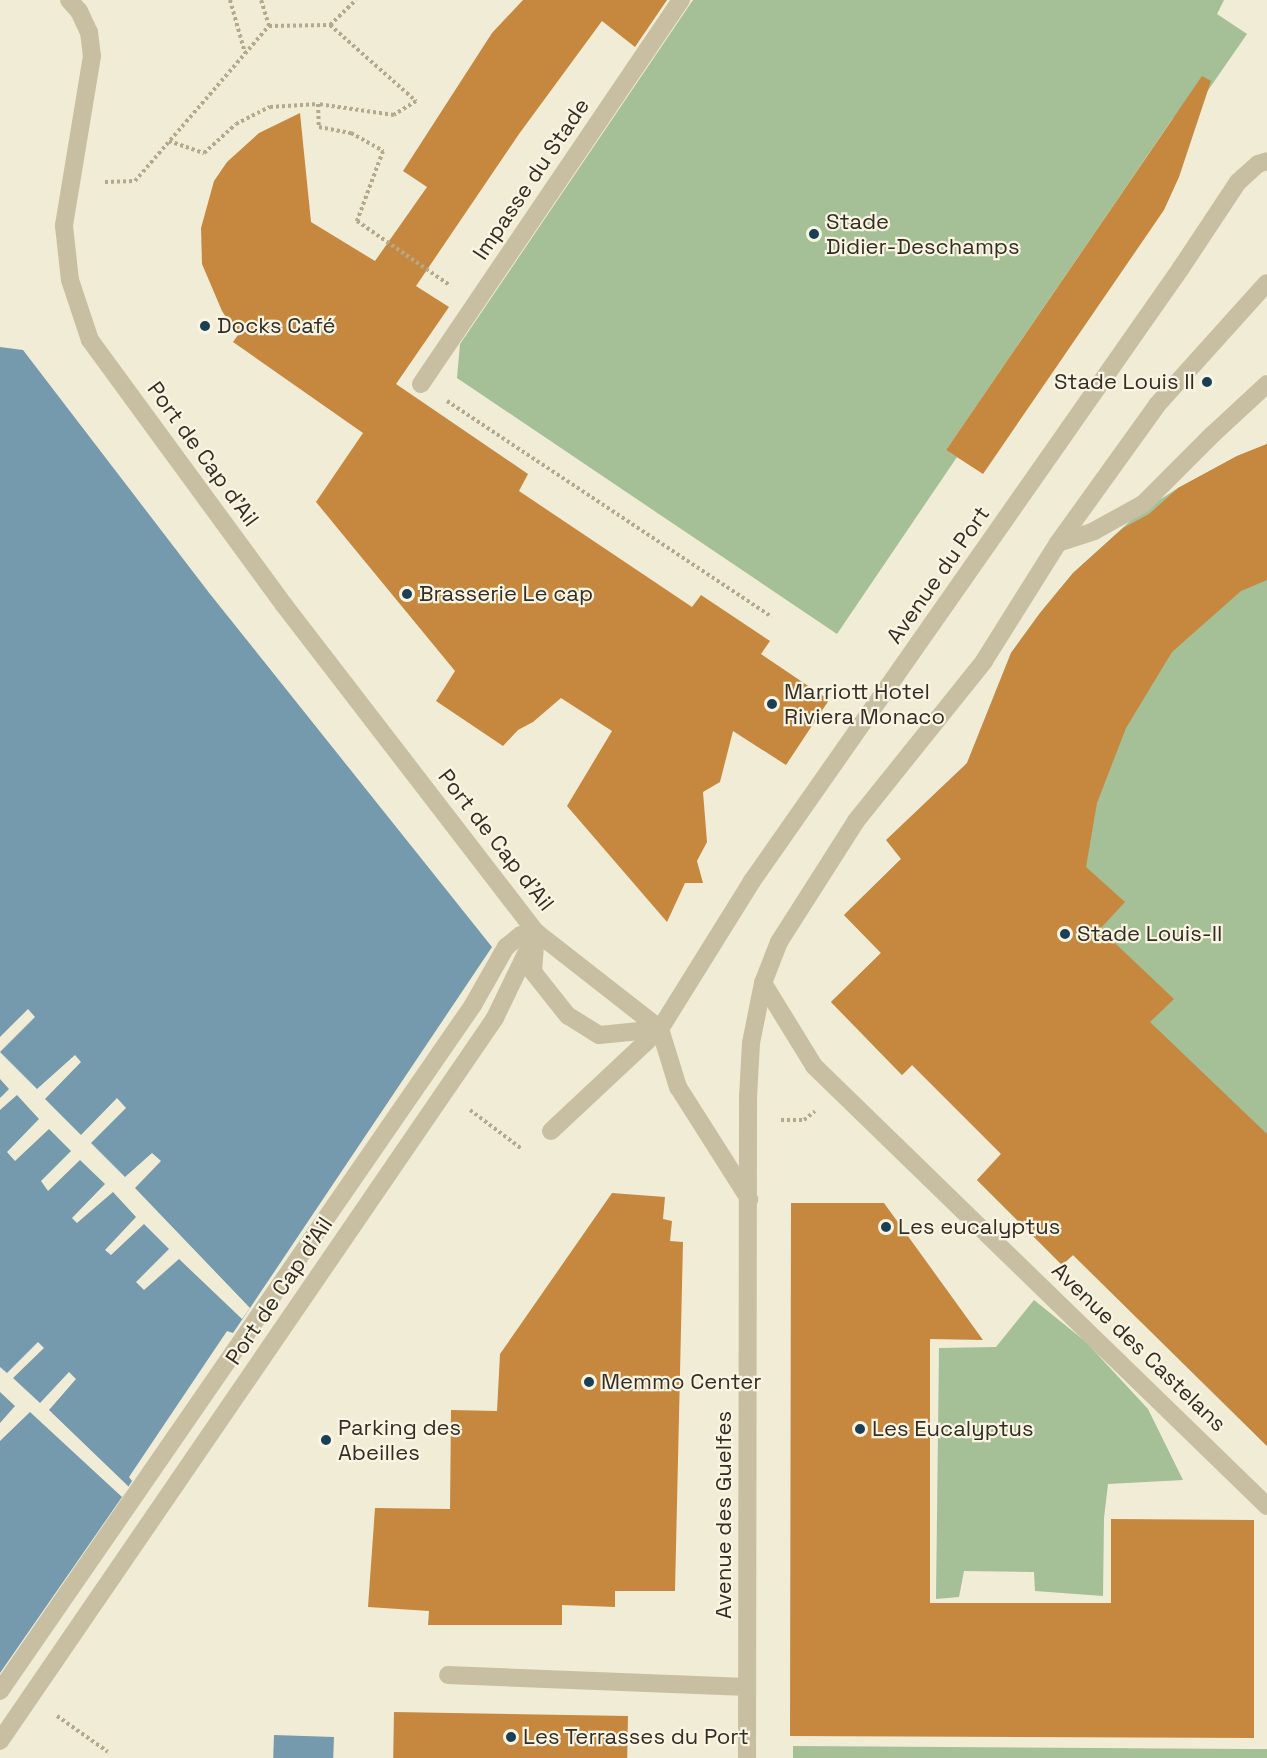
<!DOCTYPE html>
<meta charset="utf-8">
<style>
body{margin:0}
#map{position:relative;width:1267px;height:1758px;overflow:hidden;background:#f1ecd6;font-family:"Space Grotesk",sans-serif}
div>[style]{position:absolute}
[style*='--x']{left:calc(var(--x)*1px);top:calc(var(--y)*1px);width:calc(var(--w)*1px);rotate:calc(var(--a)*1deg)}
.green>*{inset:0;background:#a5bf97}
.water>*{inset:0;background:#759aad;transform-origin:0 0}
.pier>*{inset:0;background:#f1ecd6}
.building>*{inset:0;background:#c6883e;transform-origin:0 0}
.path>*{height:4px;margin-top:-2px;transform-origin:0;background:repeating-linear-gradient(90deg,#b4a98d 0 3px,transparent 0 6px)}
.minor>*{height:18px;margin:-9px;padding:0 9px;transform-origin:9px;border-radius:9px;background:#c8bfa3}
.dots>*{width:16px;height:16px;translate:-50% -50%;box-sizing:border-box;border:3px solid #f9f5e2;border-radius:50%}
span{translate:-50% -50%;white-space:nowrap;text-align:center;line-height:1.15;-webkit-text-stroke:4.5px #f9f5e2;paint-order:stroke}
.street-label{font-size:22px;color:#332d25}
.poi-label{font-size:22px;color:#332d25}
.left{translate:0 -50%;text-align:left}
.right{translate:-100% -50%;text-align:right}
</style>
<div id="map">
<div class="green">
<i style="clip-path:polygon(693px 0,1224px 0,1217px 14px,1247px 34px,1184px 125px,1173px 118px,946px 450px,957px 457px,837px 634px,457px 378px,460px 344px)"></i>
<i style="clip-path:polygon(1267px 444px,1267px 1446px,1073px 1255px,1062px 1265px,977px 1180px,1001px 1154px,930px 1047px,902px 1075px,831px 1002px,881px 953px,844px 915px,901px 859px,967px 763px,1011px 653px,1040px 613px,1073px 573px,1139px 513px,1178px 488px,1237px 456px)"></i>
<i style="clip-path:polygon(1034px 1300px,1086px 1342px,1148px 1409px,1183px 1480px,1108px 1484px,1104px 1518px,1103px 1596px,1035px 1591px,1034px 1572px,964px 1571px,959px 1597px,936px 1599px,939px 1348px,996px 1347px)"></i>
<i style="clip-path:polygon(793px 1746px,1247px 1749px,1267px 1749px,1267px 1758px,793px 1758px)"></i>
</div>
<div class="water">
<i style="clip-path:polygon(0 347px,23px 350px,210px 594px,492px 947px,250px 1308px,233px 1333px,227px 1331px,129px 1477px,132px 1481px,122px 1497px,0 1673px)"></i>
<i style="left:274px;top:1735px;width:60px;height:23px;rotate:2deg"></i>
</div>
<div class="pier">
<i style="clip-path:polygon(28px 1009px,35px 1017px,0 1052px,37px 1089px,75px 1055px,81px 1062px,45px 1099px,81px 1135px,117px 1098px,126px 1108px,91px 1143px,125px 1177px,152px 1153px,161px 1161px,135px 1188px,250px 1308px,242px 1319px,179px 1259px,144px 1290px,136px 1282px,169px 1249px,144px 1224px,111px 1255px,105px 1250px,136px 1217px,113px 1192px,77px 1223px,72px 1218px,105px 1184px,80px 1160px,48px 1191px,41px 1181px,71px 1151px,49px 1129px,15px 1161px,7px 1152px,39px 1119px,17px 1095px,0 1110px,0 1098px,9px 1089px,0 1079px,0 1037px)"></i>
<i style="clip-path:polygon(38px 1342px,44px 1348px,13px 1378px,40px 1403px,69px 1372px,76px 1379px,49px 1410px,129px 1487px,122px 1497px,30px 1412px,0 1441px,0 1423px,15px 1406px,0 1392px,0 1367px,7px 1373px)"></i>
</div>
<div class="building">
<i style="clip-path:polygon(523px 0,667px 0,635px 47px,602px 21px,519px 134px,416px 286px,449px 307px,396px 384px,528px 474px,519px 491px,692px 607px,701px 595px,770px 641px,761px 654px,829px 700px,786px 765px,733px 731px,720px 782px,703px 792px,707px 842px,697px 861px,703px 883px,685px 883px,667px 922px,567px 806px,612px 731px,561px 698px,533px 722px,518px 730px,503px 746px,436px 701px,455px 671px,316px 502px,363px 433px,233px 342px,238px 335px,222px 311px,202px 264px,201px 228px,214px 181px,227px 162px,259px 133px,300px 113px,311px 222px,375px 261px,427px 187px,403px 171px,492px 33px)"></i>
<i style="clip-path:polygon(1202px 76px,1211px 81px,1179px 177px,1164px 210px,983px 474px,946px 450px)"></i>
<i style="clip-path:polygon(1267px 444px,1267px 580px,1241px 591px,1172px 652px,1126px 728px,1097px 803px,1086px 867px,1125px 902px,1100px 929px,1174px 999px,1150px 1022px,1267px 1134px,1267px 1446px,1073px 1255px,1062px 1265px,977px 1180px,1001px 1154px,912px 1065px,902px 1075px,831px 1002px,881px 953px,844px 915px,901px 859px,886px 840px,967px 763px,1011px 653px,1040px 613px,1073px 573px,1123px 528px,1149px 514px,1178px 488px,1237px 456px)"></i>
<i style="clip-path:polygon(612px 1193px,665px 1197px,663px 1219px,672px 1221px,670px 1241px,683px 1242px,675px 1591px,615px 1591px,615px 1607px,562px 1605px,562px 1625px,428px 1625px,429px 1611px,368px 1607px,375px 1508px,450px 1509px,451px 1410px,497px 1411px,500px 1354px)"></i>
<i style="clip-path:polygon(791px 1203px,884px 1203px,983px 1340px,930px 1339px,930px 1603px,1111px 1603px,1111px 1519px,1254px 1520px,1254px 1738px,790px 1736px)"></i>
<i style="left:394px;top:1712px;width:234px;height:46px;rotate:1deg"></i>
</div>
<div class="path">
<i style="--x:230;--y:0;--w:55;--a:74.2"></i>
<i style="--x:330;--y:25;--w:36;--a:-44"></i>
<i style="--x:269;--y:26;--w:61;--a:-0.9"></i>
<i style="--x:330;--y:25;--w:115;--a:41.5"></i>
<i style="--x:416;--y:101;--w:26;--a:148"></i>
<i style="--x:394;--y:115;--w:77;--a:-171.8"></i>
<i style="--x:169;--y:141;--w:37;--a:19"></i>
<i style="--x:204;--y:153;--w:43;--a:-42.2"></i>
<i style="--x:236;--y:124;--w:38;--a:-27"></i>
<i style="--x:270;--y:107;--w:48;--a:-3.6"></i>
<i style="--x:318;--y:104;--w:23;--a:88"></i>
<i style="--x:319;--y:127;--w:33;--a:11"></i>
<i style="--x:351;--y:133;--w:37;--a:29"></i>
<i style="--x:383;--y:151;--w:75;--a:110.4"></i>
<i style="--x:357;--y:221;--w:114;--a:34.7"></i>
<i style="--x:105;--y:182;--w:30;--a:-2"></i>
<i style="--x:135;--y:181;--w:205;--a:-49.2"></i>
<i style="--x:269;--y:26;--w:27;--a:-107"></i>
<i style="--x:447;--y:401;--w:390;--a:33.6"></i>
<i style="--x:470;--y:1110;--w:65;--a:36.9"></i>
<i style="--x:781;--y:1120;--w:23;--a:0"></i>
<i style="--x:804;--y:1120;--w:14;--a:-39"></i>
<i style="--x:57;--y:1716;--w:62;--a:35.2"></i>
</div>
<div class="minor">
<i style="--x:69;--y:0;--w:15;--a:48"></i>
<i style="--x:79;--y:11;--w:23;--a:65"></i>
<i style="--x:89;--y:32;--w:24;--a:83"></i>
<i style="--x:92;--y:56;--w:172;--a:99.4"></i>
<i style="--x:64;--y:226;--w:54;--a:83.7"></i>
<i style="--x:70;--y:280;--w:63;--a:71.6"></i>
<i style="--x:90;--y:340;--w:328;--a:53.8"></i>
<i style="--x:284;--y:605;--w:413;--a:52.4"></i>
<i style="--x:536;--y:932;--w:157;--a:38"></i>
<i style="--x:660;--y:1029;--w:61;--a:174.4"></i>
<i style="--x:599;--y:1035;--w:36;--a:-148"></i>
<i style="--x:568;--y:1016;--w:56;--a:-128.5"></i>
<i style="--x:533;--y:972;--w:40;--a:-85.7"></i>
<i style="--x:421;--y:384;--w:464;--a:-55.9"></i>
<i style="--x:1058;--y:543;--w:38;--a:-18"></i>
<i style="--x:1094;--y:531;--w:56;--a:-28.9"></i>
<i style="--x:1143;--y:504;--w:98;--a:-45"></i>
<i style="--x:1212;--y:435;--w:75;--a:-42.8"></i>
<i style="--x:763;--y:983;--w:97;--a:58.4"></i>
<i style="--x:814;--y:1066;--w:632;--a:44.17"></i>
<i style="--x:660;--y:1029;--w:61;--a:72.8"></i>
<i style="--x:678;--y:1087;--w:133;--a:57.6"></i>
<i style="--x:551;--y:1131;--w:149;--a:-43.1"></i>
<i style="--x:660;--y:1029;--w:174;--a:-58.1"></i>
<i style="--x:752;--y:881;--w:748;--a:-55.01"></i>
<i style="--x:1181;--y:268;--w:103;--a:-56.5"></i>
<i style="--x:1238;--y:182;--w:27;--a:-42"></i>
<i style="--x:1258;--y:164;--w:9;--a:-18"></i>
<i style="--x:448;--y:1675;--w:299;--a:2.3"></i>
<i style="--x:0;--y:1691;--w:833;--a:-55.41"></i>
<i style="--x:473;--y:1005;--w:67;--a:-60.4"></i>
<i style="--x:506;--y:947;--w:19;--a:-39"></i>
<i style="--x:521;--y:935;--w:15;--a:-11"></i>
<i style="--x:0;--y:1741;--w:876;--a:-55.6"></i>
<i style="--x:495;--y:1018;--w:85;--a:-64.3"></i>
<i style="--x:747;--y:1758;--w:660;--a:-89.91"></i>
<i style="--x:748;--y:1098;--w:55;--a:-86.9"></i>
<i style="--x:751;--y:1043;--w:61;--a:-78.7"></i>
<i style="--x:763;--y:983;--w:44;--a:-68.7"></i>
<i style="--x:779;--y:942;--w:143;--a:-57.5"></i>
<i style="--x:856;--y:821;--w:205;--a:-51.3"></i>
<i style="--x:984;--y:661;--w:139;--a:-57.9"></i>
<i style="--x:1058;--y:543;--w:170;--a:-54.3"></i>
<i style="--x:1157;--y:405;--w:164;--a:-48"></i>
</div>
<div class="dots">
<i style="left:814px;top:234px;background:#1b3f54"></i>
<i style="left:205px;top:326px;background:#1b3f54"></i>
<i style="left:1207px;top:382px;background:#1b3f54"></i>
<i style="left:407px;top:594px;background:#1b3f54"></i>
<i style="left:772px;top:704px;background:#1b3f54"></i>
<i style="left:1065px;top:934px;background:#1b3f54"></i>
<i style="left:886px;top:1227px;background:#1b3f54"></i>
<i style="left:589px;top:1382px;background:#1b3f54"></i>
<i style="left:860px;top:1429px;background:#1b3f54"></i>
<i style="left:326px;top:1440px;background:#1b3f54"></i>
<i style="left:511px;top:1737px;background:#1b3f54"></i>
</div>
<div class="street-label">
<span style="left:531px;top:179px;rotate:-56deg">Impasse du Stade</span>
<span style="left:203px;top:454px;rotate:54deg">Port de Cap d'Ail</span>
<span style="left:938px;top:575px;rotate:-55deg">Avenue du Port</span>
<span style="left:496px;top:840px;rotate:52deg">Port de Cap d'Ail</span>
<span style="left:279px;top:1291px;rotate:-56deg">Port de Cap d'Ail</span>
<span style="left:1139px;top:1347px;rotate:44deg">Avenue des Castelans</span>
<span style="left:724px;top:1515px;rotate:-90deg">Avenue des Guelfes</span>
</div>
<div class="poi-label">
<span class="left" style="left:826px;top:234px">Stade<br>Didier-Deschamps</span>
<span class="left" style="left:217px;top:326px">Docks Café</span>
<span class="right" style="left:1195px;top:382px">Stade Louis II</span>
<span class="left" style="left:419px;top:594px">Brasserie Le cap</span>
<span class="left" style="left:784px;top:704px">Marriott Hotel<br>Riviera Monaco</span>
<span class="left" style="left:1077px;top:934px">Stade Louis-II</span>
<span class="left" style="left:898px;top:1227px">Les eucalyptus</span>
<span class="left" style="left:601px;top:1382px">Memmo Center</span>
<span class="left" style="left:338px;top:1440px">Parking des<br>Abeilles</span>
<span class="left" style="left:872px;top:1429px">Les Eucalyptus</span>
<span class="left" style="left:523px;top:1737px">Les Terrasses du Port</span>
</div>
</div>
